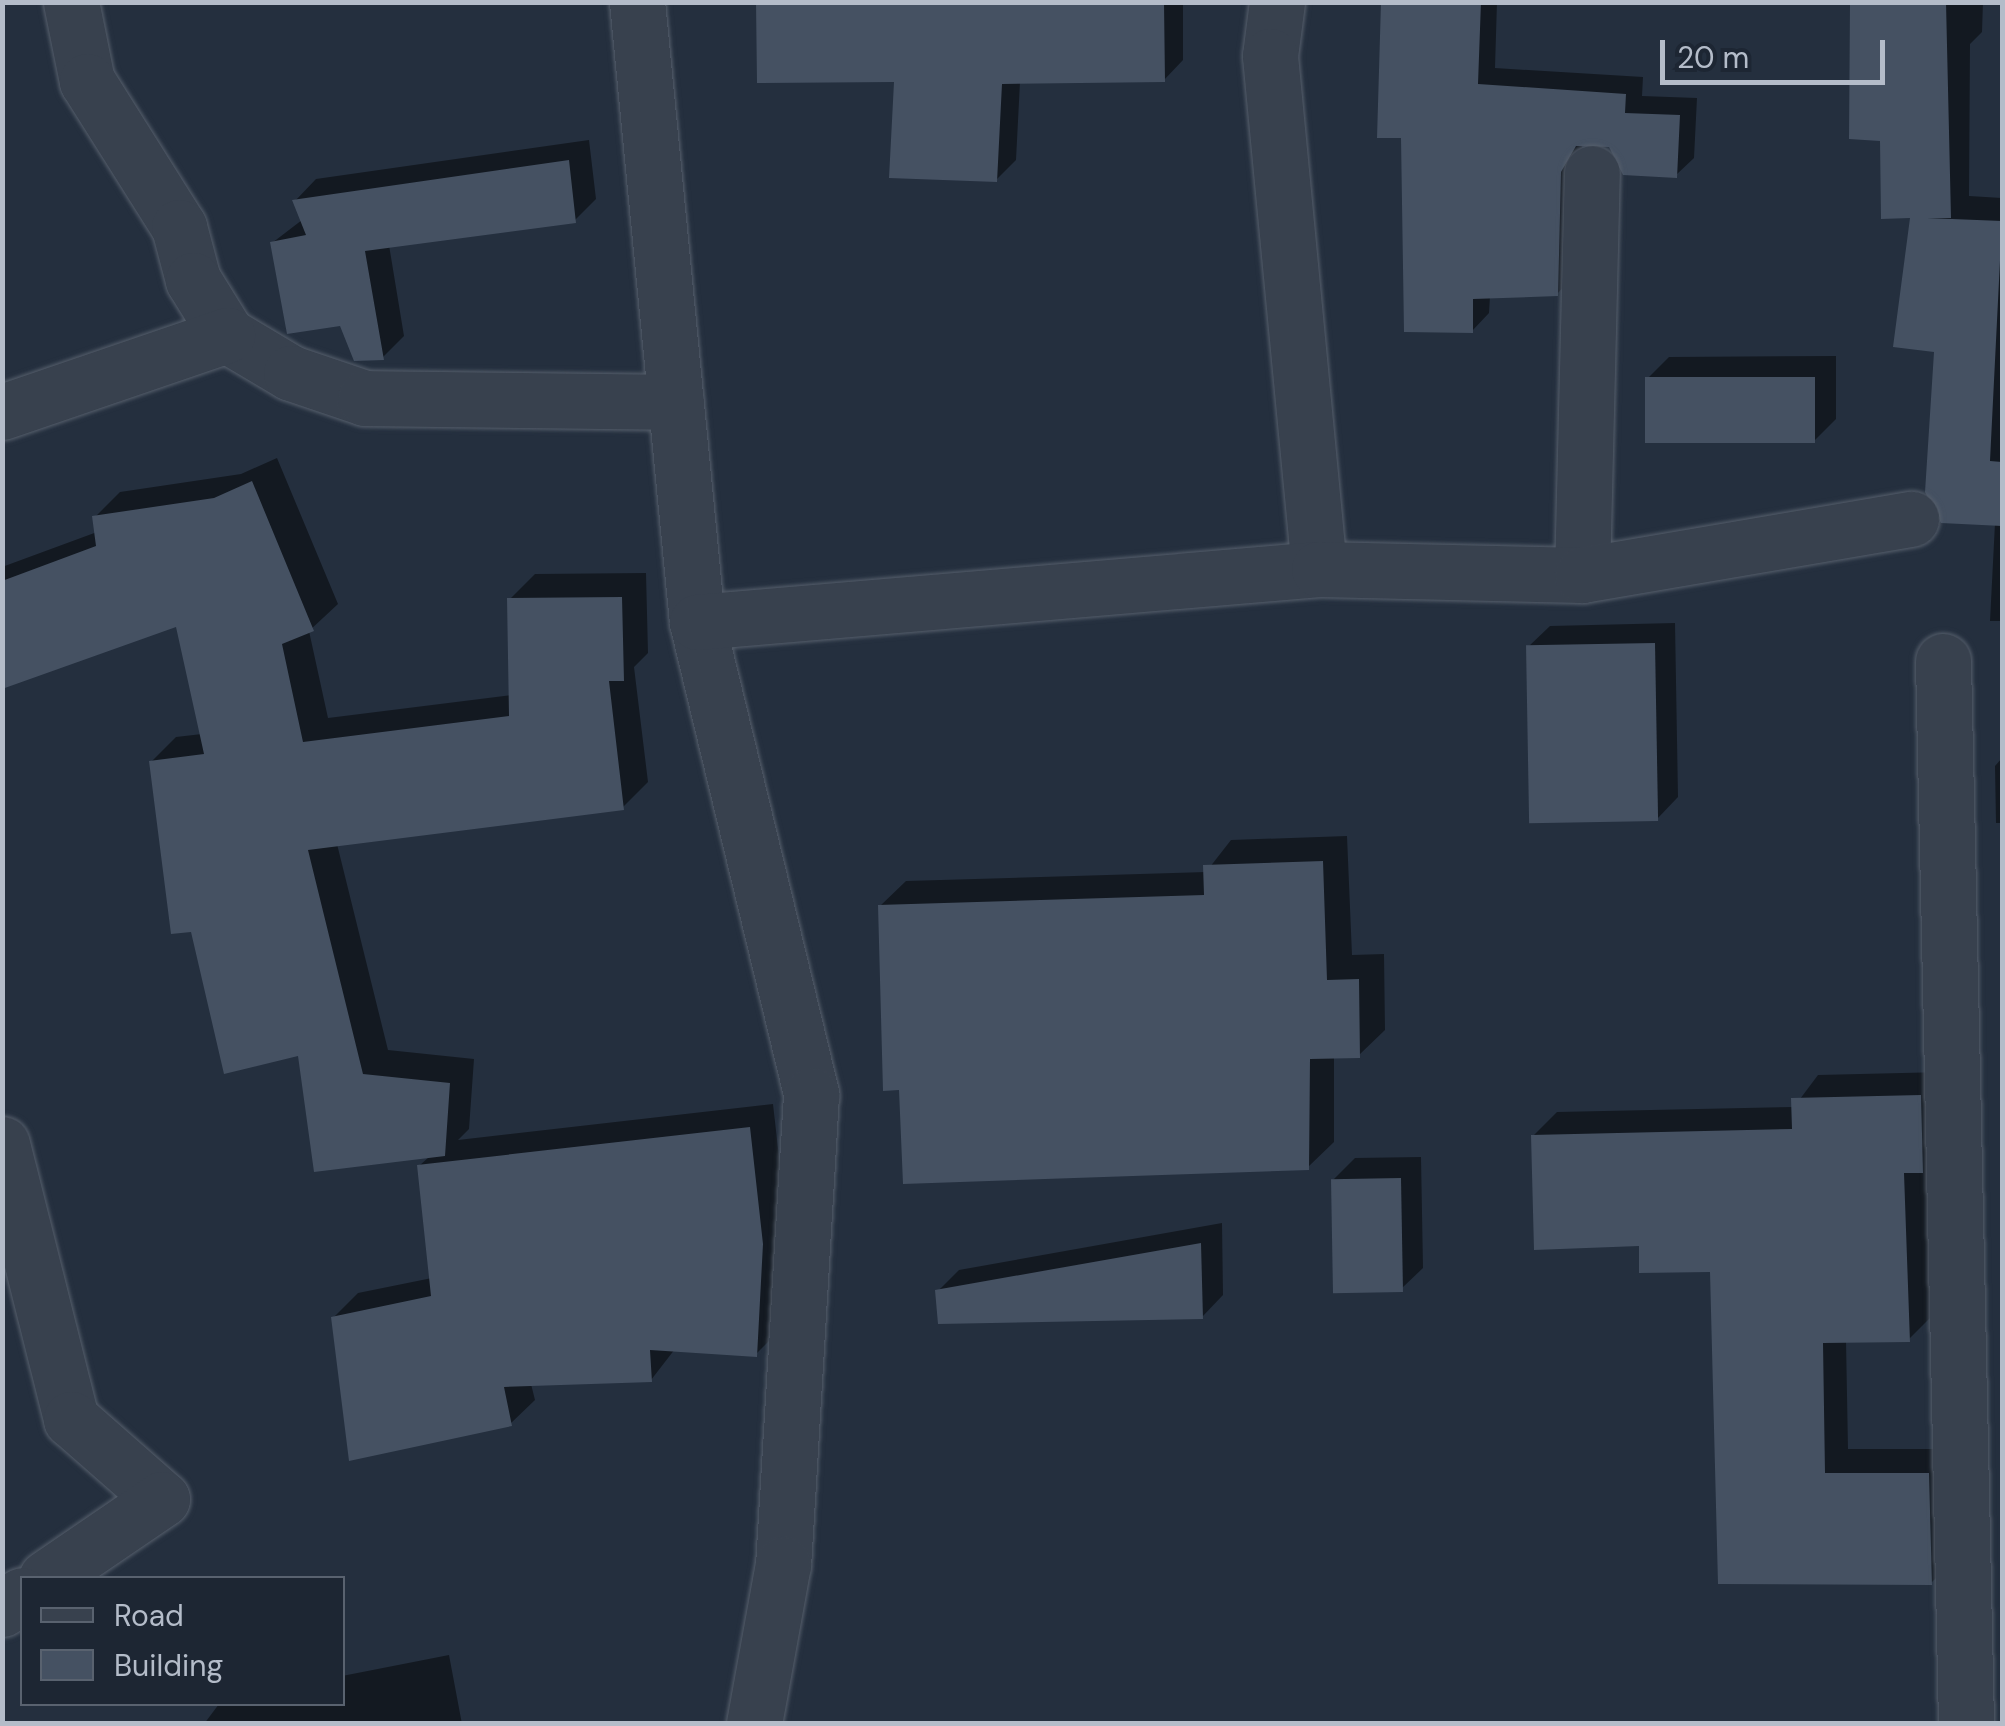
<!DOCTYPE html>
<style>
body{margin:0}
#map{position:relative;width:2005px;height:1726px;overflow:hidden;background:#242f3e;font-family:"DM Sans",sans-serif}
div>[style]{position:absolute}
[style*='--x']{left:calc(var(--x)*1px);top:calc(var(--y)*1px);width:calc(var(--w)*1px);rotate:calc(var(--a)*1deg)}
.shadow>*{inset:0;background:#0007}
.building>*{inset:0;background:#455162;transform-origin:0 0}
.roads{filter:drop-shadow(0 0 2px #565f6c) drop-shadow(0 0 2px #565f6c)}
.minor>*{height:55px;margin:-27.5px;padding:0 27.5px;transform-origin:27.5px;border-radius:27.5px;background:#38414e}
span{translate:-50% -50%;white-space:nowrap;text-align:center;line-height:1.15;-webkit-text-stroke:10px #1d2633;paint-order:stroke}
.frame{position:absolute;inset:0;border:5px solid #b4bcc9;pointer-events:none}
.legend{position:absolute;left:20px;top:1576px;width:325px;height:130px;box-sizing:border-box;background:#1d2633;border:2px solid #59626f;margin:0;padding:12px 18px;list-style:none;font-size:30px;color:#b4bcc9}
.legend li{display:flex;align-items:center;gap:20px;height:50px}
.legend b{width:50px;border:2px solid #59626f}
.scale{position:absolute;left:1660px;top:40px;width:225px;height:45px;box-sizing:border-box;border:5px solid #b4bcc9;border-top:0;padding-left:12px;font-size:30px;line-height:35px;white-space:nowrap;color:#b4bcc9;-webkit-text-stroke:8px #1d2633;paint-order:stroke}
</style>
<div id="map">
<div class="shadow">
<i style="clip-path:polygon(758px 2px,1183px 2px,1183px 60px,1164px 80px,1020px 82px,1016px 160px,996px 180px,896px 80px)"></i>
<i style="clip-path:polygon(1384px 2px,1497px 2px,1495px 68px,1643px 77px,1642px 96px,1697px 98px,1694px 158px,1676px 175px,1594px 139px,1582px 145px,1574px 276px,1557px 294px,1490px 296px,1489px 313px,1472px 331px,1403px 136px)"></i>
<i style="clip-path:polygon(1852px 2px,1983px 2px,1982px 32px,1970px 44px,1969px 196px,2002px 198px,2002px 621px,1990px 621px,1995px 523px,1937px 350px,1913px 216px,1882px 138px)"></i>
<i style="clip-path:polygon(589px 140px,596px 199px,575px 220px,389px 245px,404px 336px,382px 358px,356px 359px,342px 323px,272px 243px,302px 220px,295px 201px,316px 179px)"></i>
<i style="clip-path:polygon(1836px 356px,1836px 419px,1814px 441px,1647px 379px,1669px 357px)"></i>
<i style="clip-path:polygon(277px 458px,338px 604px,309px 631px,328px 718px,511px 695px,510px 599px,535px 574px,646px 573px,648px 653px,634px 667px,648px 782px,623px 807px,337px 844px,388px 1050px,474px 1059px,469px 1129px,458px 1140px,773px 1104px,786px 1219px,780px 1330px,756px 1354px,675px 1349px,651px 1380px,531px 1384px,535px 1400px,510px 1424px,333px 1318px,358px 1293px,432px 1278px,419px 1166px,430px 1156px,300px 1053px,151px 762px,176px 737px,202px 734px,178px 623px,2px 686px,2px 567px,97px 532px,95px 517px,120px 492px,241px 474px)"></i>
<i style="clip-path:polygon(1675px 623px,1678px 797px,1657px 819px,1528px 647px,1550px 626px)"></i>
<i style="clip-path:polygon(2002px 758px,2002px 823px,1996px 823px,1995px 766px)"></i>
<i style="clip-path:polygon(1347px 836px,1352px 955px,1384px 954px,1385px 1030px,1359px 1055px,1334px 1056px,1334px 1142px,1308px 1167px,901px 1088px,880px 906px,906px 881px,1206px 872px,1231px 840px)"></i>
<i style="clip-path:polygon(1944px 1072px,1933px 1315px,1909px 1339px,1846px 1340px,1848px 1449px,1953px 1449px,1955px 1559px,1931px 1583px,1721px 1581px,1713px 1269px,1641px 1244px,1533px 1136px,1557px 1112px,1794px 1107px,1818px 1075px)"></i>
<i style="clip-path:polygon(1421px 1157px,1423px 1268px,1401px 1289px,1333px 1180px,1355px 1158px)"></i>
<i style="clip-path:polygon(1222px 1223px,1223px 1295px,1202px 1317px,938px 1291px,959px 1270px)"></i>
<i style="clip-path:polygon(449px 1655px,462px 1724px,204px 1724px,219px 1704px,342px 1704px,342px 1676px)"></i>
</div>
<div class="building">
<i style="clip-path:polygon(756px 2px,1164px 2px,1165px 82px,1002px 84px,997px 182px,889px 178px,894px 82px,757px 83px)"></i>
<i style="clip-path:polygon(1381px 2px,1481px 2px,1478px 84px,1626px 94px,1625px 113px,1680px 115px,1677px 178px,1623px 175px,1609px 147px,1576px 146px,1561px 172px,1558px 296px,1473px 299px,1473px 333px,1404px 332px,1401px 138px,1377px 138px)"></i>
<i style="clip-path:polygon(1850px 2px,1946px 2px,1951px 218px,1927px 218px,2002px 221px,1990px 461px,2002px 462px,2002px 526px,1941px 523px,1925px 492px,1934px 352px,1893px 347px,1910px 218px,1881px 219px,1880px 141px,1849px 139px)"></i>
<i style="clip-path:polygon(569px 160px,576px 223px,365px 251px,384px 360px,354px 361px,340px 326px,287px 334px,270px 242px,306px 235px,292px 200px)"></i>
<i style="left:1815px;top:377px;width:66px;height:170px;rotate:90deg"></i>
<i style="clip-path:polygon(252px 481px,314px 631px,282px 644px,303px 742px,509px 716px,507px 598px,622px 597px,624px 681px,609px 681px,624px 810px,308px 850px,363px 1074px,450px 1083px,445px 1156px,314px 1172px,298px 1056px,224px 1074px,191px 932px,171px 934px,149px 761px,204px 754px,176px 627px,2px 689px,2px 581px,96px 546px,92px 516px,214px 498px)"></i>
<i style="left:1655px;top:643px;width:178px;height:129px;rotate:89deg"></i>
<i style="clip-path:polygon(1323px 861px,1327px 980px,1359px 979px,1360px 1058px,1310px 1059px,1309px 1170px,903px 1184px,899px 1090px,883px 1091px,878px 905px,1204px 895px,1203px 865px)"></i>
<i style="clip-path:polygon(1921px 1095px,1923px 1173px,1904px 1173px,1910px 1342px,1823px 1343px,1825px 1473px,1929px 1473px,1932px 1585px,1718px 1584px,1710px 1272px,1639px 1273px,1639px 1246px,1534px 1250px,1531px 1135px,1792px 1129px,1791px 1098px)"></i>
<i style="clip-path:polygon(750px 1127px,763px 1244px,757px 1357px,650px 1350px,652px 1382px,504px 1387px,512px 1426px,349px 1461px,331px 1317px,431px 1296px,417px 1165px)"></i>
<i style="left:1401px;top:1178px;width:114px;height:70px;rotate:89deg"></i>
<i style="clip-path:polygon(1201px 1243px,1203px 1319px,938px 1324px,935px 1290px)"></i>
</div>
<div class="roads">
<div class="minor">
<i style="--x:71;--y:2;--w:81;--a:78.6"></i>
<i style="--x:87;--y:81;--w:173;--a:57.8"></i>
<i style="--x:179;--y:227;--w:55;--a:75.2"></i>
<i style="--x:193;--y:280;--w:65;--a:58.3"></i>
<i style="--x:227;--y:335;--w:74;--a:30.7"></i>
<i style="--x:291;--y:373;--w:78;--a:18.7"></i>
<i style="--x:365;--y:398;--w:311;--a:0.7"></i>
<i style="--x:637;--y:2;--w:623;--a:84.47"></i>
<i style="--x:697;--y:622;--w:487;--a:76.4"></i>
<i style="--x:811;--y:1095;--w:470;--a:93.4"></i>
<i style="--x:783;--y:1564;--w:163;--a:100.3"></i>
<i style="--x:1277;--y:2;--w:54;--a:97.4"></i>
<i style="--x:1270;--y:56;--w:515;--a:84.54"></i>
<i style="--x:2;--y:412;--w:238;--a:-18.9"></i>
<i style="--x:1582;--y:575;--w:402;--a:-88.6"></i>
<i style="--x:697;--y:622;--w:624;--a:-4.87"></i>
<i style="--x:1319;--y:569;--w:263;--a:1.3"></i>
<i style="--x:1582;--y:575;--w:334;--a:-9.7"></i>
<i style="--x:1943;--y:661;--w:1063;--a:88.76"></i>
<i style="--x:2;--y:1144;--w:284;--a:75.9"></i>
<i style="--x:71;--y:1419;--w:121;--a:41.3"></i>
<i style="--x:162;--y:1499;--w:140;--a:145.7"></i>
<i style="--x:2;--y:1609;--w:24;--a:-35"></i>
</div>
</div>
<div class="frame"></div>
<ul class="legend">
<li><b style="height:12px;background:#38414e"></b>Road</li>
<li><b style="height:28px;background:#455162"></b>Building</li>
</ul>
<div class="scale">20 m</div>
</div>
